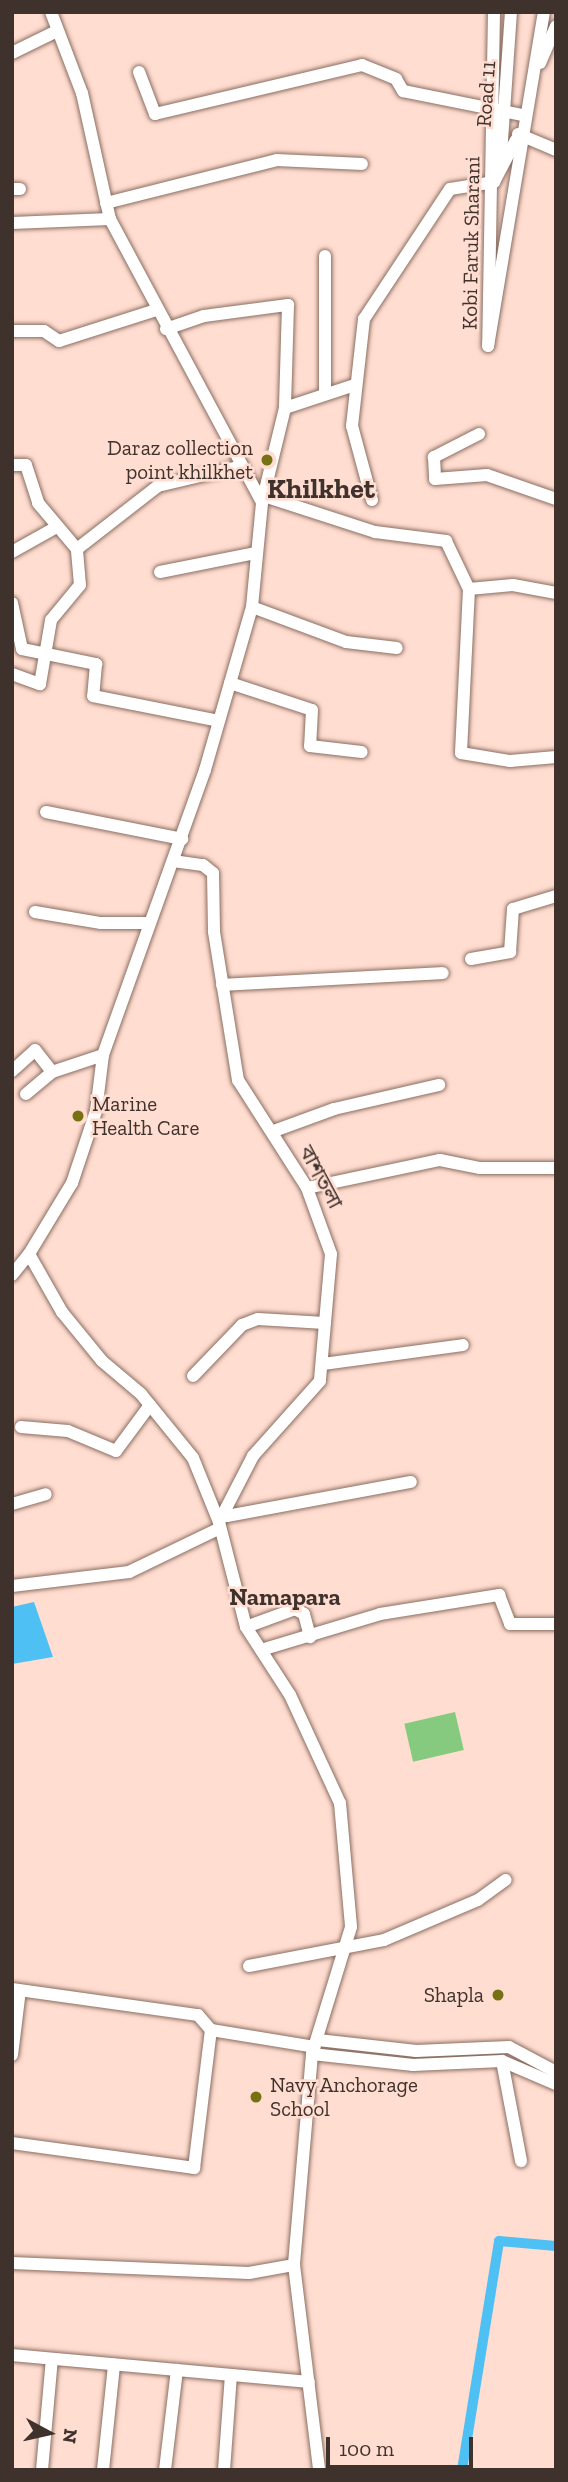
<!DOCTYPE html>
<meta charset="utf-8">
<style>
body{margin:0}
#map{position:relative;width:568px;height:2482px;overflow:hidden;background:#ffddd0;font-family:"Zilla Slab","Noto Sans Bengali",serif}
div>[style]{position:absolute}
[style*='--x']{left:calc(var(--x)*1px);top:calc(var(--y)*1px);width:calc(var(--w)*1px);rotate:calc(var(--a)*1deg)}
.green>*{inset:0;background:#86ca80;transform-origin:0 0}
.water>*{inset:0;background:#4ec0f3}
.canal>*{height:10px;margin:-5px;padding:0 5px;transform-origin:5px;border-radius:5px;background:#4ec0f3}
.roads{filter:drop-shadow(0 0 2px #8b6e62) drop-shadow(0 0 2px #8b6e62)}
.minor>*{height:12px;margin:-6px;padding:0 6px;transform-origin:6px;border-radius:6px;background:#fff}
.dots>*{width:19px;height:19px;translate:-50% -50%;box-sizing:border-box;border:4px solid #ffddd0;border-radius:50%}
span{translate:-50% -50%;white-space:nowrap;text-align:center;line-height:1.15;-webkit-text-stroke:5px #ffddd0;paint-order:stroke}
.street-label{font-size:21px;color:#3f322d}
.poi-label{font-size:21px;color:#3f322d}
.right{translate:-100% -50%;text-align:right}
.left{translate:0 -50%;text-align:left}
.quarter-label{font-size:24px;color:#3f322d;font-weight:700}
.district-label{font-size:28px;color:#3f322d;font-weight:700}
.frame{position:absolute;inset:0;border:14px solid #3f322d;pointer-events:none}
.north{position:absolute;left:14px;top:2398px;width:70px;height:70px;-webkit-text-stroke:5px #ffddd0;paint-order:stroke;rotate:98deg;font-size:19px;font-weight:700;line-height:28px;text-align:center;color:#3f322d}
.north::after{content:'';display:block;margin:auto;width:24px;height:32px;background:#3f322d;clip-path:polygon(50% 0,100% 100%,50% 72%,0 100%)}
.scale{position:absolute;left:326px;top:2437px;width:147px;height:32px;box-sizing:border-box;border:4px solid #3f322d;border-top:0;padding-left:9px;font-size:21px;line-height:24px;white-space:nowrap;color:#3f322d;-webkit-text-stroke:5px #ffddd0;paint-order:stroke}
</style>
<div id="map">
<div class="green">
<i style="left:455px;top:1712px;width:39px;height:52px;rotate:77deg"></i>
</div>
<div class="water">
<i style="clip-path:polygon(34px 1602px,53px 1657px,12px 1664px,12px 1607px)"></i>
</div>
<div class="canal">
<i style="--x:462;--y:2470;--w:232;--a:-80.8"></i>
<i style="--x:499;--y:2241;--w:57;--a:5"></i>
</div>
<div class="roads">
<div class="minor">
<i style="--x:51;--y:12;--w:87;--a:69.1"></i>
<i style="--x:82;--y:93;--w:129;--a:77.5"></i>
<i style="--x:110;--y:219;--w:322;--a:61.8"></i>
<i style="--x:262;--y:503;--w:104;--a:95.5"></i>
<i style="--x:252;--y:607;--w:170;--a:106.1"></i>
<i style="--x:205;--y:770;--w:303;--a:109.7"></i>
<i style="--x:103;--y:1055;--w:56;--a:97.1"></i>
<i style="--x:96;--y:1111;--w:76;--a:108.4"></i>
<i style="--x:72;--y:1183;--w:83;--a:121.2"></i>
<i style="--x:29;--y:1254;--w:67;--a:60.4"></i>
<i style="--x:62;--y:1312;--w:63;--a:50.8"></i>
<i style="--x:102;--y:1361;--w:51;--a:40.2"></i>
<i style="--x:141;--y:1394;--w:82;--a:50.9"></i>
<i style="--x:193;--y:1458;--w:69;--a:67.9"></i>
<i style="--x:219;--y:1522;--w:108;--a:75.6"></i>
<i style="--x:246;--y:1627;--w:81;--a:57.1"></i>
<i style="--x:290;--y:1695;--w:119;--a:65.2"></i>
<i style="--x:340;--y:1803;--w:124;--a:84.9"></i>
<i style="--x:351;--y:1927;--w:133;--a:107.1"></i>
<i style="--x:312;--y:2054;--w:212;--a:94.9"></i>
<i style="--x:294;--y:2265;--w:207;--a:83"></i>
<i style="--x:494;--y:12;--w:334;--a:91"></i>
<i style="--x:488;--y:346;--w:339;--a:-80.5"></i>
<i style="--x:12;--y:53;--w:50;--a:-26.1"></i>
<i style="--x:540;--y:63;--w:40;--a:-66.6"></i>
<i style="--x:139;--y:72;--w:45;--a:69.1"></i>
<i style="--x:155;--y:114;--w:213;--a:-13.3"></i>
<i style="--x:362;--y:65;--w:37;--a:22"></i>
<i style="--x:396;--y:79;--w:14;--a:60"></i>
<i style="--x:403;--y:91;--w:121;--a:11.4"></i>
<i style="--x:518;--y:134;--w:41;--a:22.8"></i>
<i style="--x:500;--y:169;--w:157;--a:-86"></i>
<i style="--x:12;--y:189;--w:8;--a:0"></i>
<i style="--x:106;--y:203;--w:176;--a:-14.1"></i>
<i style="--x:277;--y:160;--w:85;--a:2.7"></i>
<i style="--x:12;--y:223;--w:98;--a:-2.3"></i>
<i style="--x:325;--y:256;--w:136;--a:90"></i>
<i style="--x:166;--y:329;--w:40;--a:-18.9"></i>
<i style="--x:204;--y:316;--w:85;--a:-7.5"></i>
<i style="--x:288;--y:305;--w:103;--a:91.7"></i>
<i style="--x:285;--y:408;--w:97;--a:103.7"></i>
<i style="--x:12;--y:331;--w:32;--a:0"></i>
<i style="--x:44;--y:331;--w:18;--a:34"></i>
<i style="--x:59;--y:341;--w:102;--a:-17.7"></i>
<i style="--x:285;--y:408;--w:71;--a:-18.2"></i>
<i style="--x:479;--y:434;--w:51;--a:152.9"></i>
<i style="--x:434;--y:457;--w:22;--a:87"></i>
<i style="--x:435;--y:479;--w:52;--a:-4.4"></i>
<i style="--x:487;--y:475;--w:73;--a:19.2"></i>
<i style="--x:12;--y:465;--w:14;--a:0"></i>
<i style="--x:26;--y:465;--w:40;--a:72"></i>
<i style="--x:38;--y:503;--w:60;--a:49.7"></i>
<i style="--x:77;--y:549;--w:103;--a:-37.9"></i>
<i style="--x:158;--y:486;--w:82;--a:-13.4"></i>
<i style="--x:264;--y:496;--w:117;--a:18"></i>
<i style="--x:375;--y:532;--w:72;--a:7.2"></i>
<i style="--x:446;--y:541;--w:53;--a:64.4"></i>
<i style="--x:469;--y:589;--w:44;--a:-5.2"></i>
<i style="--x:513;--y:585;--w:44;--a:10.5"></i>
<i style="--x:372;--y:500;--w:77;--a:-105.1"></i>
<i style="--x:352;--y:426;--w:108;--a:-83.6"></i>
<i style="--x:364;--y:319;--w:156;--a:-56.5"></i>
<i style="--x:450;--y:189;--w:45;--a:-9"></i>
<i style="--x:494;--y:182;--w:47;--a:-62.4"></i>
<i style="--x:12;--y:552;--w:49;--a:-29.2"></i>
<i style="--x:160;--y:572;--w:98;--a:-11.2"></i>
<i style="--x:469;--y:589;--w:164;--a:92.8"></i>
<i style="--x:461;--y:753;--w:50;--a:9.3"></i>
<i style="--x:510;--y:761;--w:46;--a:-5"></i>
<i style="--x:12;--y:603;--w:47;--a:77.7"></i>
<i style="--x:22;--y:649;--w:76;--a:11.5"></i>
<i style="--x:96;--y:664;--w:32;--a:95"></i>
<i style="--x:93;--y:696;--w:128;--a:11.2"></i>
<i style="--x:252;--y:607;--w:100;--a:20.4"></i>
<i style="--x:346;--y:642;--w:51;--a:6.7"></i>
<i style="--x:12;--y:674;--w:30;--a:20"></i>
<i style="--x:40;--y:684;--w:65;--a:-80.2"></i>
<i style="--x:51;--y:620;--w:45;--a:-50.4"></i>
<i style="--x:80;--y:585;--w:36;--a:-95"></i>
<i style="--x:230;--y:683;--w:86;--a:18.2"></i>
<i style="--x:312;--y:710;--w:36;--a:93"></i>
<i style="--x:310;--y:746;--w:52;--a:6.6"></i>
<i style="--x:46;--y:812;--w:139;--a:11.2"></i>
<i style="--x:173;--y:861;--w:30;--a:8"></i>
<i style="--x:203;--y:865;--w:13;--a:39"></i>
<i style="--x:213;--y:873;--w:59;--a:89"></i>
<i style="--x:214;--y:932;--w:150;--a:80.8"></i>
<i style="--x:238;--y:1080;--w:128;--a:57.4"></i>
<i style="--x:307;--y:1188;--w:70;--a:70"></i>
<i style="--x:331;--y:1254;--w:127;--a:95"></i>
<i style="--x:320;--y:1381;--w:101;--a:131.8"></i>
<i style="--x:253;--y:1456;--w:74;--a:117.3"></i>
<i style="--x:35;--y:912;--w:67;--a:9.5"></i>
<i style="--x:101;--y:923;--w:48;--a:0"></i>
<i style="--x:471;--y:959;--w:40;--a:-10"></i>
<i style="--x:510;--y:952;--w:43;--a:-86"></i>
<i style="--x:513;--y:909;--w:45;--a:-16.8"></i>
<i style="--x:222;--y:985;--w:221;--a:-3.1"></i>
<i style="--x:12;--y:1071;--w:31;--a:-42"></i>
<i style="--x:35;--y:1050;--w:28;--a:52"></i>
<i style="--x:52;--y:1072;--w:54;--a:-18.4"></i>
<i style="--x:26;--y:1094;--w:34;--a:-40"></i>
<i style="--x:274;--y:1131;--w:64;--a:-20.1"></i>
<i style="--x:334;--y:1109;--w:108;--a:-12.9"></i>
<i style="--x:307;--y:1188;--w:136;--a:-11.9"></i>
<i style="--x:440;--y:1160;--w:41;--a:11.3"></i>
<i style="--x:480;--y:1168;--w:76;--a:0"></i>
<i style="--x:12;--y:1275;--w:27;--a:-51"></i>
<i style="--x:323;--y:1364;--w:141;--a:-7.7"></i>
<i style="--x:193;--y:1376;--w:71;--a:-46.1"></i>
<i style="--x:242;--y:1325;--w:17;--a:-21"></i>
<i style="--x:258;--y:1319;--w:67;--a:3.4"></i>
<i style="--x:21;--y:1427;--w:47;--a:4.9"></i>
<i style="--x:68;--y:1431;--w:52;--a:22.6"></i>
<i style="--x:116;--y:1451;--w:57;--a:-53.5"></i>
<i style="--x:12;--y:1504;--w:35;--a:-16"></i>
<i style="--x:227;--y:1516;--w:187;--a:-10.5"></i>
<i style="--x:12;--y:1586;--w:118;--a:-6.8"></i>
<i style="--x:129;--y:1572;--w:101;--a:-25.8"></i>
<i style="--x:246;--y:1627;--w:52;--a:-20.2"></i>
<i style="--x:295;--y:1609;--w:10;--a:29"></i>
<i style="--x:304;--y:1614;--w:24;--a:75"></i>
<i style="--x:261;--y:1650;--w:124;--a:-16.8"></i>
<i style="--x:380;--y:1614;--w:121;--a:-9.1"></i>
<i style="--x:499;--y:1595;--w:31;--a:69"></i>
<i style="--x:510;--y:1624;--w:46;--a:0"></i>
<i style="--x:249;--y:1966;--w:137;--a:-10.9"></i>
<i style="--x:384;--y:1940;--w:102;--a:-23.1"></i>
<i style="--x:478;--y:1900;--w:34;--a:-36"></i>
<i style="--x:12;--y:1989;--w:188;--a:8"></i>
<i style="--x:198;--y:2015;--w:20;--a:49"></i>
<i style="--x:318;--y:2040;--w:99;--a:6.4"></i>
<i style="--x:416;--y:2051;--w:93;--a:-2.5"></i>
<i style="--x:509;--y:2047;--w:53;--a:28"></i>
<i style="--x:312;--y:2054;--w:102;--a:6.2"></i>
<i style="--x:413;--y:2065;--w:89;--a:-2.6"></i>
<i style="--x:502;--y:2061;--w:59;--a:23.1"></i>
<i style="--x:12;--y:2055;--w:65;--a:-83"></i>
<i style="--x:502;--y:2061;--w:102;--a:79.2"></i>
<i style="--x:12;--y:2143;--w:184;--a:7.8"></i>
<i style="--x:194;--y:2168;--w:139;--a:-83"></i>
<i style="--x:211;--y:2030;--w:105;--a:9.3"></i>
<i style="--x:12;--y:2263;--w:237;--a:2.4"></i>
<i style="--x:249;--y:2273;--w:46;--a:-10.1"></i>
<i style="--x:12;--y:2355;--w:298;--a:5.2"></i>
<i style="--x:42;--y:2470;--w:111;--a:-84.9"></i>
<i style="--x:103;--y:2470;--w:106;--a:-84"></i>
<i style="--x:165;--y:2470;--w:101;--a:-83.2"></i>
<i style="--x:224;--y:2470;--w:95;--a:-85.8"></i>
</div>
</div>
<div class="dots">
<i style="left:267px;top:460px;background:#767113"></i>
<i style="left:78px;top:1116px;background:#767113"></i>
<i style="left:498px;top:1995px;background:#767113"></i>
<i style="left:256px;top:2097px;background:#767113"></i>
</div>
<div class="street-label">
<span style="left:486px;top:94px;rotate:-86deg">Road 11</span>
<span style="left:471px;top:243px;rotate:-89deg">Kobi Faruk Sharani</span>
<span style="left:321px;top:1177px;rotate:62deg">বাশতলা</span>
</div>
<div class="poi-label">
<span class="right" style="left:253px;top:460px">Daraz collection<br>point khilkhet</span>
<span class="left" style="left:92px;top:1116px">Marine<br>Health Care</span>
<span class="right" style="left:484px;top:1995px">Shapla</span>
<span class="left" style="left:270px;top:2097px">Navy Anchorage<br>School</span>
</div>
<div class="quarter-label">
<span style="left:285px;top:1597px">Namapara</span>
</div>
<div class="district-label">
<span style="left:321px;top:489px">Khilkhet</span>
</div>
<div class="frame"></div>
<div class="north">N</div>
<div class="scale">100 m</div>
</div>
